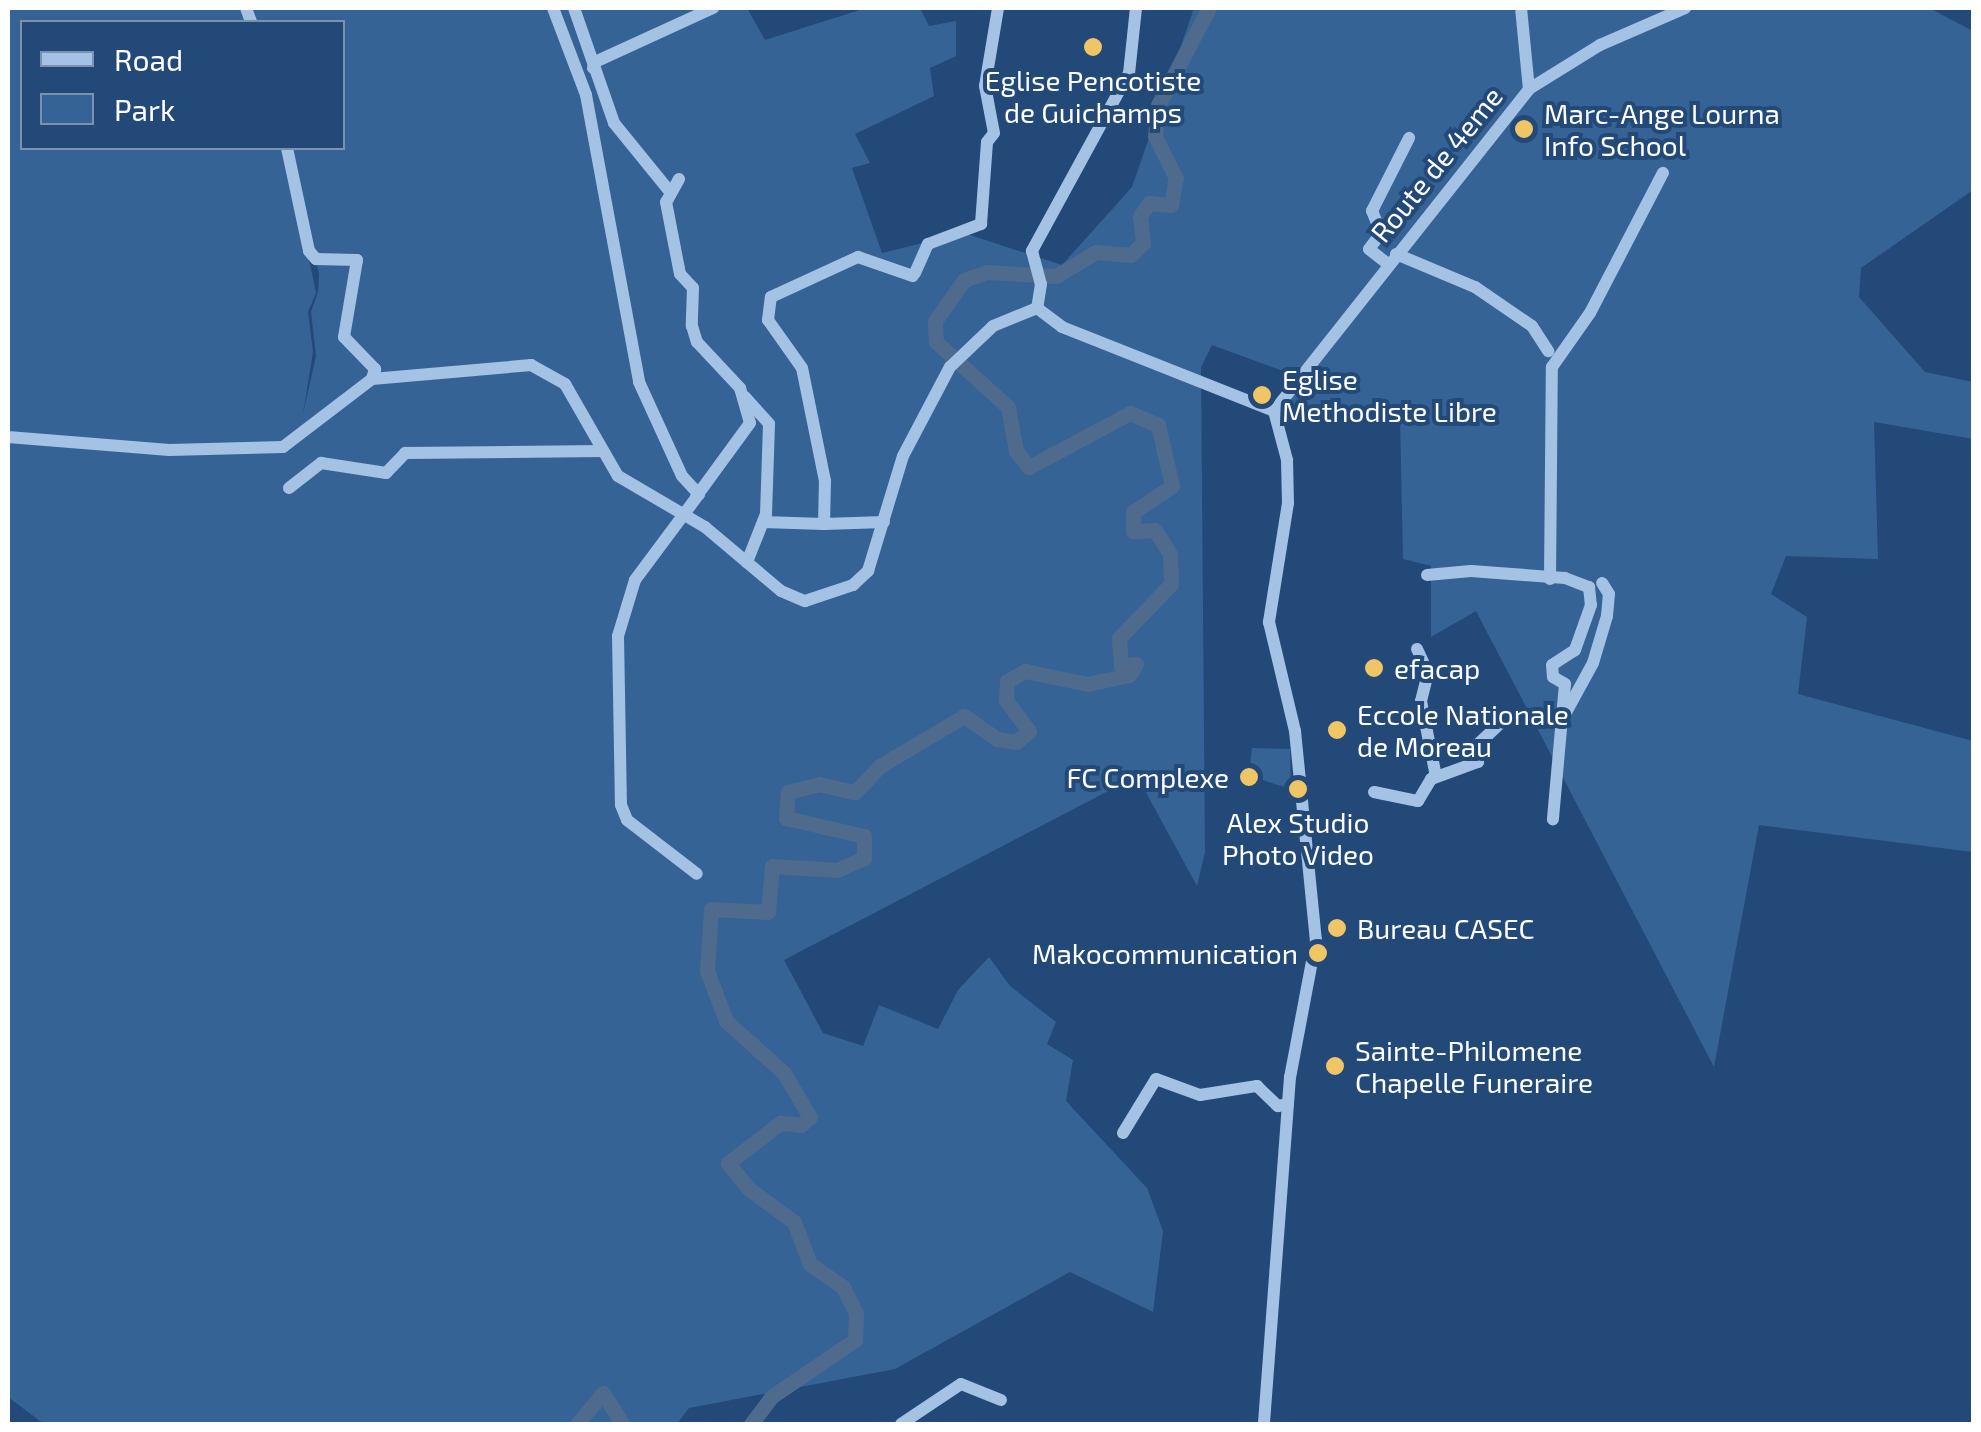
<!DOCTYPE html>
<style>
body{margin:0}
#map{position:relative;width:1981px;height:1432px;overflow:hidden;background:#224978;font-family:"Exo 2",sans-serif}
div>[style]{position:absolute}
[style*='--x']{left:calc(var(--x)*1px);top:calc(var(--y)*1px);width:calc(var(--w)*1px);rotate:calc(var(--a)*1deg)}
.green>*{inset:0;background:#366396}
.river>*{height:15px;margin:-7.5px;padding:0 7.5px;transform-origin:7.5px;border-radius:7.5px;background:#4e6b8d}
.minor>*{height:12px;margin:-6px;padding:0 6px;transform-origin:6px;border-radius:6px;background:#a4c2e4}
.dots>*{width:28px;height:28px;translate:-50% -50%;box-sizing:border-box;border:5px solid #224978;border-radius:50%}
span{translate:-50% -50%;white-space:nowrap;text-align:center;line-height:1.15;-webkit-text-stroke:8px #224978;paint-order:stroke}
.poi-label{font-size:28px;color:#fff}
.left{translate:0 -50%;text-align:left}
.right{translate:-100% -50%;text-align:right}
.street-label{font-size:28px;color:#fff}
.frame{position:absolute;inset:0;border:10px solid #fff;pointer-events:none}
.legend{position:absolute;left:20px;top:20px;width:325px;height:130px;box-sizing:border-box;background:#224978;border:2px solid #7a92ae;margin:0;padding:12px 18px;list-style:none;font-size:30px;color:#fff}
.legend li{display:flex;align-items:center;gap:20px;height:50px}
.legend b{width:50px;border:2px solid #7a92ae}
</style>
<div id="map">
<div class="green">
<i style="clip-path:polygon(8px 8px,245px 8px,250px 22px,22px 22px,22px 148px,286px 148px,316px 293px,308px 312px,313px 352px,303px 414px,316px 356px,311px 312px,318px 292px,319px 274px,289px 148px,342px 148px,342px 22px,254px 22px,249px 8px,747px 8px,765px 40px,866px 8px,920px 8px,929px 26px,956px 21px,956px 56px,930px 68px,934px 96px,855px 134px,870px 163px,852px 168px,882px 253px,964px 233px,1062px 265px,1132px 187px,1194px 8px,1929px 8px,1973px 31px,1973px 190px,1861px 268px,1859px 297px,1925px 372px,1973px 382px,1973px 439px,1874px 422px,1878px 559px,1786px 556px,1771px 594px,1807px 617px,1798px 694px,1973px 741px,1973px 852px,1759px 825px,1714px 1067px,1476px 611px,1431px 637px,1431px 566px,1403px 559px,1400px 419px,1288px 407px,1297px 376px,1212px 345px,1201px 367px,1205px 852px,1197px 886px,1137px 776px,784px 960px,823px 1033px,863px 1046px,879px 1005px,938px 1029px,958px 990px,989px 957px,1010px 986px,1056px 1022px,1047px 1044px,1073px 1060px,1066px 1101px,1147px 1188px,1163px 1231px,1153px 1312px,1070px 1272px,895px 1369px,689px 1408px,677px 1424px,44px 1424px,8px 1397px)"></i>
<i style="clip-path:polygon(1252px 748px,1290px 749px,1291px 789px,1249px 776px)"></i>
</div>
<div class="river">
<i style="--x:577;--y:1424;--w:40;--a:-50"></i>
<i style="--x:603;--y:1393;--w:36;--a:58"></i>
<i style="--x:751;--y:1424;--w:34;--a:-53"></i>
<i style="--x:771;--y:1397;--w:102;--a:-34.2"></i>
<i style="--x:855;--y:1340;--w:27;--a:-88"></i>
<i style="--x:856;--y:1313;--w:29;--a:-117"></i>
<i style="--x:843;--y:1287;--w:40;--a:-145.1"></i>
<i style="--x:810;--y:1264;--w:45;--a:-110.9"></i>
<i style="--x:794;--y:1222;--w:56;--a:-143.7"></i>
<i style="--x:749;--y:1189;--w:33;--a:-129"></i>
<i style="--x:728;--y:1163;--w:66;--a:-37.6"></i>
<i style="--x:780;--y:1123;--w:21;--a:5"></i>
<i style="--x:801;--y:1125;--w:12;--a:-42"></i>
<i style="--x:810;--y:1117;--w:51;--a:-120.6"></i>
<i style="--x:784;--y:1073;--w:78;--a:-138.1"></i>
<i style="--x:726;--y:1021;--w:53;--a:-110.8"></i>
<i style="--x:707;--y:971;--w:62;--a:-86.3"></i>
<i style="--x:711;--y:909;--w:57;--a:3"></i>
<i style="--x:768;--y:912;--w:46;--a:-85"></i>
<i style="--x:772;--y:866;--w:65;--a:3.5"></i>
<i style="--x:837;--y:870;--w:30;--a:-24"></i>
<i style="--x:864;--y:858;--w:22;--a:-90"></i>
<i style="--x:864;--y:836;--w:80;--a:-167"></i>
<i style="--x:786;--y:818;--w:26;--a:-86"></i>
<i style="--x:788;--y:792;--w:32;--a:-14"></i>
<i style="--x:819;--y:784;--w:37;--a:13"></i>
<i style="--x:855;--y:792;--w:36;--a:-46"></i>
<i style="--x:880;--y:766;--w:98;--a:-30.8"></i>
<i style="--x:964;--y:716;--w:40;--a:34.9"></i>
<i style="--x:997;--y:739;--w:19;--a:9"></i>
<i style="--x:1016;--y:742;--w:17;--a:-40"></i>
<i style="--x:1029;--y:731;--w:39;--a:-127"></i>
<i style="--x:1006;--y:700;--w:19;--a:-87"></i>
<i style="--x:1007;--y:681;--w:21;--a:-29"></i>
<i style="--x:1025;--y:671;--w:64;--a:11.7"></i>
<i style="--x:1088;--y:684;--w:42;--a:-12.4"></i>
<i style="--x:1129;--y:675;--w:13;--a:-58"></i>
<i style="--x:1136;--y:664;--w:15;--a:172"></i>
<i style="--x:1121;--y:666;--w:28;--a:-94"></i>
<i style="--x:1119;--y:638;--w:75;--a:-46.1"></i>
<i style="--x:1171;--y:584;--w:30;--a:-92"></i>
<i style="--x:1170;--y:554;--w:28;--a:-122"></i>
<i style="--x:1155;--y:530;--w:22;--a:177"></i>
<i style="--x:1133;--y:531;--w:19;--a:-90"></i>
<i style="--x:1133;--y:512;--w:47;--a:-33.7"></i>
<i style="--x:1172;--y:486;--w:63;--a:-102.9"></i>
<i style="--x:1158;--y:425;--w:30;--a:-157"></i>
<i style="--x:1130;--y:413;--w:115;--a:151.9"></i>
<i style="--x:1029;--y:467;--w:21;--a:-129"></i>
<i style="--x:1016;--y:451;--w:45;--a:-100.3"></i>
<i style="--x:1008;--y:407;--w:97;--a:-137.9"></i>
<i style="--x:936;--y:342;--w:21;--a:-93"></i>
<i style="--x:935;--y:321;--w:50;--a:-54.7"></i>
<i style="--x:964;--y:280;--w:24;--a:-19"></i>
<i style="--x:987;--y:272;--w:69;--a:3.3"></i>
<i style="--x:1056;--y:276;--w:47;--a:-31"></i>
<i style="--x:1096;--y:252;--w:35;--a:5"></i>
<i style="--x:1131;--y:255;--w:17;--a:-45"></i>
<i style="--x:1143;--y:243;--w:27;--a:-96"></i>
<i style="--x:1140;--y:216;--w:16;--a:-55"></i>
<i style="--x:1149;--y:203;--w:22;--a:5"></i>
<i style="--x:1171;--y:205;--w:27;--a:-80"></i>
<i style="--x:1176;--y:178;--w:47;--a:-116.6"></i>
<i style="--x:1155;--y:136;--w:31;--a:-84"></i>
<i style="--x:1158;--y:105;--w:110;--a:-62.3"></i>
</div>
<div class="minor">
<i style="--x:246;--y:8;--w:15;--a:70"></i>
<i style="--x:553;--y:8;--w:93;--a:69.2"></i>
<i style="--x:586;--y:95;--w:292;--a:79.5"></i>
<i style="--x:639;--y:382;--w:103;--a:65.4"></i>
<i style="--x:682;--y:476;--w:25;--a:47"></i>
<i style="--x:699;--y:494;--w:107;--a:126.7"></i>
<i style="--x:635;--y:580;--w:59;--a:106.9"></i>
<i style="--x:618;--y:636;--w:169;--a:89"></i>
<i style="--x:621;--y:805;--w:16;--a:68"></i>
<i style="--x:627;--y:820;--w:88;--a:37.6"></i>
<i style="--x:574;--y:8;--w:122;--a:70.8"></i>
<i style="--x:614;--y:123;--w:89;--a:50.9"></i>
<i style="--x:1136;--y:8;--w:65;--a:96.1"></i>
<i style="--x:1129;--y:73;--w:203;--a:118.6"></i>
<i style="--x:1032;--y:251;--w:34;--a:75"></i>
<i style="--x:1041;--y:284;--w:24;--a:99"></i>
<i style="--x:1037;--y:308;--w:31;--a:37"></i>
<i style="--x:1062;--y:327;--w:228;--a:21.6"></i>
<i style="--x:1274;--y:411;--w:51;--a:75.1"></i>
<i style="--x:1287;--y:460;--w:43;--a:88.7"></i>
<i style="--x:1288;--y:503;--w:121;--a:99.1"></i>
<i style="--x:1269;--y:622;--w:112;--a:76.6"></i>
<i style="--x:1295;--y:731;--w:210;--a:84.3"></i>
<i style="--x:1316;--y:940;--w:139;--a:100.7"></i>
<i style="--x:1290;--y:1077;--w:348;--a:94.3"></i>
<i style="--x:1521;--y:8;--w:81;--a:84.4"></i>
<i style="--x:593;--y:68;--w:6;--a:-72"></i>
<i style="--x:595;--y:62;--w:130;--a:-24.6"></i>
<i style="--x:287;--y:148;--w:105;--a:77.9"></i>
<i style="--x:309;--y:251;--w:11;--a:49"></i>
<i style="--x:316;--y:259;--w:41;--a:1.4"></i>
<i style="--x:357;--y:260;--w:78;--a:99.6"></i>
<i style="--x:344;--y:337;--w:45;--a:45.9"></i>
<i style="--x:375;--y:369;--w:10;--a:107"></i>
<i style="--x:679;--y:179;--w:26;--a:119"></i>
<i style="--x:666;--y:202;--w:73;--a:79"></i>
<i style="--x:680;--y:274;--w:19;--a:47"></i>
<i style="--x:693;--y:288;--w:38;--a:92"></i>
<i style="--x:692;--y:326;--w:17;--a:73"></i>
<i style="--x:697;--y:342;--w:63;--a:46.9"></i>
<i style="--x:740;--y:388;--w:36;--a:74"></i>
<i style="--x:750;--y:423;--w:92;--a:126.1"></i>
<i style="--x:1396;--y:254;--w:86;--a:22.7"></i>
<i style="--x:1475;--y:287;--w:69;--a:34.4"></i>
<i style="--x:1532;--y:326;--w:30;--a:57"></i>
<i style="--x:1388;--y:264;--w:24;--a:-142"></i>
<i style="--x:1369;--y:249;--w:20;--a:-53"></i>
<i style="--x:1381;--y:233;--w:24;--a:-112"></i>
<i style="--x:1372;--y:211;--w:82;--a:-63.1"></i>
<i style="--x:915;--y:273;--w:32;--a:-66"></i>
<i style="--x:928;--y:244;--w:57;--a:-20.7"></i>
<i style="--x:981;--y:224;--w:82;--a:-85.8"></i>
<i style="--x:987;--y:142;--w:11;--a:-52"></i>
<i style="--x:994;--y:133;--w:48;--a:-100.8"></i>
<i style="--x:985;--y:86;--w:79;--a:-80.5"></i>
<i style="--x:745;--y:397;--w:36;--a:48"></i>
<i style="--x:769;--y:424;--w:90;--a:91.9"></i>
<i style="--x:766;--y:514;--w:52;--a:111.6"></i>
<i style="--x:1274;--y:411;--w:411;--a:-51.6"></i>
<i style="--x:1529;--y:89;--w:84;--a:-31.8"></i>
<i style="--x:1600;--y:45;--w:93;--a:-23.5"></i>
<i style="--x:8;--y:437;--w:162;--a:4.6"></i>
<i style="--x:169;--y:450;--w:114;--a:-1.5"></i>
<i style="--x:283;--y:447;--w:112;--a:-37.4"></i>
<i style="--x:372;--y:379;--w:160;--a:-5"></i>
<i style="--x:531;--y:365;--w:39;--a:29"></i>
<i style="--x:565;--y:384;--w:106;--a:60.1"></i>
<i style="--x:618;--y:476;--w:101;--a:30.4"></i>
<i style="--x:705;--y:527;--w:99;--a:40.1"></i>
<i style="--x:781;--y:591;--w:26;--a:23"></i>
<i style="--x:805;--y:601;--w:51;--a:-18.4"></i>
<i style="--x:853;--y:585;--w:21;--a:-43"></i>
<i style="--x:868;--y:571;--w:120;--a:-73.1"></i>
<i style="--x:903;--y:456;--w:101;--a:-62.2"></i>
<i style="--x:950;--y:367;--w:59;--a:-43.6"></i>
<i style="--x:993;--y:326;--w:48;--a:-22.2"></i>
<i style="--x:289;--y:488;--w:41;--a:-38"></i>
<i style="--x:321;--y:463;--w:66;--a:8.7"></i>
<i style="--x:386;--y:473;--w:28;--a:-46"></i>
<i style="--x:405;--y:453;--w:198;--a:-0.6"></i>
<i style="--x:763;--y:522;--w:61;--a:1.9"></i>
<i style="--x:824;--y:524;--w:43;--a:-88.7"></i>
<i style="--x:825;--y:481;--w:115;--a:-101.5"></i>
<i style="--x:802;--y:368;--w:59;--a:-125.3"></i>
<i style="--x:768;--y:320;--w:23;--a:-83"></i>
<i style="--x:771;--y:297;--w:96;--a:-24.7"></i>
<i style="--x:858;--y:257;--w:58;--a:19.1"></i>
<i style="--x:824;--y:524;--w:60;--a:-1.9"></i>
<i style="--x:1427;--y:575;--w:44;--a:-5.2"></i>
<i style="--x:1471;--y:571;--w:94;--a:4.3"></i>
<i style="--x:1565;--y:578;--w:26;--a:21"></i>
<i style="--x:1589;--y:587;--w:18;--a:84"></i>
<i style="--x:1591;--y:605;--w:48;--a:109.6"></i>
<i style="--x:1575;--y:650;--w:27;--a:147"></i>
<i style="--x:1552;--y:665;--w:12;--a:85"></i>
<i style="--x:1553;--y:677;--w:14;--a:30"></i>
<i style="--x:1565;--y:684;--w:136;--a:95.1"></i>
<i style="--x:1550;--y:579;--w:212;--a:-89.5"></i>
<i style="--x:1552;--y:367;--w:66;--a:-54.9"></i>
<i style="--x:1590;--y:313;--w:158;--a:-62.5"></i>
<i style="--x:1417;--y:649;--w:26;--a:65"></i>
<i style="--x:1428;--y:673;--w:29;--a:104"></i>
<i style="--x:1421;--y:701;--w:77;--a:78.8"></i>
<i style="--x:1564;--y:716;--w:60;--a:-61.3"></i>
<i style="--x:1593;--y:663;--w:49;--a:-73.4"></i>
<i style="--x:1607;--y:616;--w:22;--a:-85"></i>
<i style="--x:1609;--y:594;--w:13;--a:-122"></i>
<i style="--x:1374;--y:792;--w:45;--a:11.6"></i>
<i style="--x:1418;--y:801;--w:26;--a:-59"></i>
<i style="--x:1431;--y:779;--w:50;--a:-19.9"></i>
<i style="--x:1478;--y:762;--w:16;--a:-97"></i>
<i style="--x:1476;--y:746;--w:42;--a:-43.1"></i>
<i style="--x:1123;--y:1133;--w:63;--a:-58.6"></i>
<i style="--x:1156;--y:1079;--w:47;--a:20"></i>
<i style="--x:1200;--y:1095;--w:58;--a:-9"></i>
<i style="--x:1257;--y:1086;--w:29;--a:44"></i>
<i style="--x:1278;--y:1106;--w:10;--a:-11"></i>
<i style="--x:901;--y:1424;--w:72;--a:-33.7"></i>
<i style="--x:961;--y:1384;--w:43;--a:21.8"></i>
</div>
<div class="dots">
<i style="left:1093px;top:47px;background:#efc566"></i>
<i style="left:1524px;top:129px;background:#efc566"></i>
<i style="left:1262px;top:395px;background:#efc566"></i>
<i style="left:1374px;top:668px;background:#efc566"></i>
<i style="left:1337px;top:730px;background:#efc566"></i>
<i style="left:1249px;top:777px;background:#efc566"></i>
<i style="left:1298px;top:789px;background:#efc566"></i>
<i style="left:1337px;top:928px;background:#efc566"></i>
<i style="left:1318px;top:953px;background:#efc566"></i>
<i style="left:1335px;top:1066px;background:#efc566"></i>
</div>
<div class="poi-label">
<span style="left:1093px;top:96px">Eglise Pencotiste<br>de Guichamps</span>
<span class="left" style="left:1544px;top:129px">Marc-Ange Lourna<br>Info School</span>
<span class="left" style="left:1282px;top:395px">Eglise<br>Methodiste Libre</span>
<span class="left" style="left:1394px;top:668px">efacap</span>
<span class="left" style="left:1357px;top:730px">Eccole Nationale<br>de Moreau</span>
<span class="right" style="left:1229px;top:777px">FC Complexe</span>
<span style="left:1298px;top:838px">Alex Studio<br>Photo Video</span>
<span class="left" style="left:1357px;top:928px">Bureau CASEC</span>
<span class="right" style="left:1298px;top:953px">Makocommunication</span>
<span class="left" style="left:1355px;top:1066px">Sainte-Philomene<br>Chapelle Funeraire</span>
</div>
<div class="street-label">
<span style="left:1436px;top:164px;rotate:-51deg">Route de 4eme</span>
</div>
<div class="frame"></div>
<ul class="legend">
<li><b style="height:12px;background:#a4c2e4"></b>Road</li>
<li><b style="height:28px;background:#366396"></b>Park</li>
</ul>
</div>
